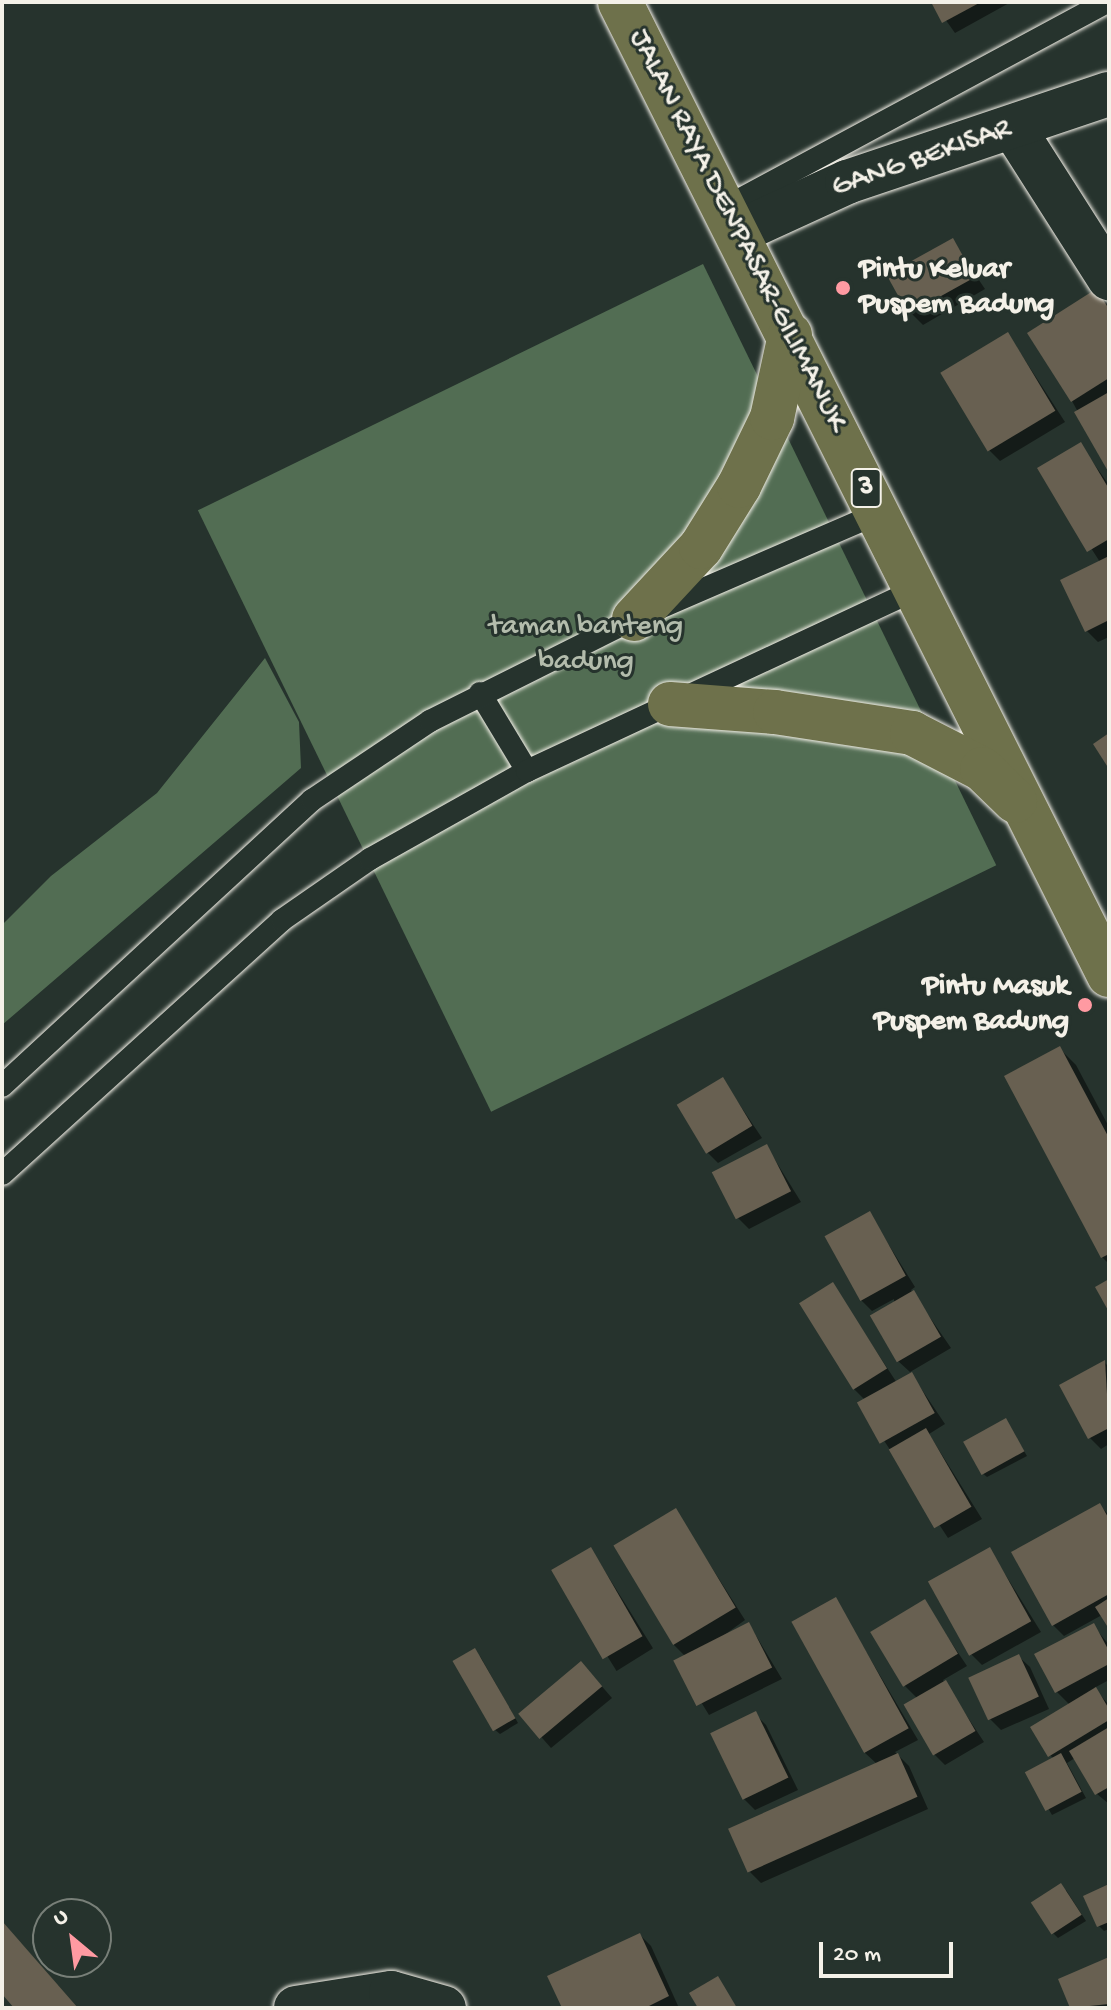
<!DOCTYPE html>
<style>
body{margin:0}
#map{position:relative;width:1111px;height:2010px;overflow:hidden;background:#26332d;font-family:"Gochi Hand",sans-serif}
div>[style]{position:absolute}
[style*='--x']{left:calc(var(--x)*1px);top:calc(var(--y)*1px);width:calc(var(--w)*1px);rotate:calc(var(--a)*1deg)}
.green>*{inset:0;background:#526d53;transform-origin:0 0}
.shadow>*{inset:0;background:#0007;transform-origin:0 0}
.building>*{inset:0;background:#686051;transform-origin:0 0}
.roads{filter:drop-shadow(0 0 2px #f4f1e8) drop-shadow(0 0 2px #f4f1e8)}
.lane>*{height:22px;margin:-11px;padding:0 11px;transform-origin:11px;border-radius:11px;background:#26332d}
.street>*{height:44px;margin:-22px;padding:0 22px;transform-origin:22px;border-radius:22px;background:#26332d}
.highway>*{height:44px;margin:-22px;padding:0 22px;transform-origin:22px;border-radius:22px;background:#6e714b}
.dots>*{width:22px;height:22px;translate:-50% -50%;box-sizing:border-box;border:4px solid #26332d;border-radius:50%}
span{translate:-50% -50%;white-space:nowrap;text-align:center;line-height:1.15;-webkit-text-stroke:6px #26332d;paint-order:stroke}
.shield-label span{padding:2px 6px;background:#26332d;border:2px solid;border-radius:6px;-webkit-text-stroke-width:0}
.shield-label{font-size:28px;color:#f4f1e8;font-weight:700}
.street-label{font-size:30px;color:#f4f1e8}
.poi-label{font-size:30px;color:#f4f1e8;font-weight:700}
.left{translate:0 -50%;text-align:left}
.right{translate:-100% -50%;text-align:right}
.park-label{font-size:30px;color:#b3bcac}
.frame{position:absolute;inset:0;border:4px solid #f4f1e8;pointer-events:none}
.north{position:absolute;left:32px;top:1898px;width:80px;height:80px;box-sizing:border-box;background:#26332d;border:2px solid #787f78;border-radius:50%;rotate:331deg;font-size:22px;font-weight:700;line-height:32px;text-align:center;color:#f4f1e8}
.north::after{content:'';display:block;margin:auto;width:28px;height:36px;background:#ff9aa2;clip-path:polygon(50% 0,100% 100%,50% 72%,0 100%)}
.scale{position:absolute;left:819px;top:1942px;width:134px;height:36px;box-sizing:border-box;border:4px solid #f4f1e8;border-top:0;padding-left:10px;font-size:24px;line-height:28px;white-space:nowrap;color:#f4f1e8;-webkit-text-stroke:6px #26332d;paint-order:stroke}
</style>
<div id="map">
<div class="green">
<i style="left:703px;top:264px;width:669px;height:562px;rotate:64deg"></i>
<i style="clip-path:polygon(265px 658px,299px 722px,301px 768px,2px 1025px,2px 925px,51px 876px,157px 793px)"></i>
</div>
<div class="shadow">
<i style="clip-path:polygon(933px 2px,1011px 2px,955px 33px)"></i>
<i style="clip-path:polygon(952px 240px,985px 289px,923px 325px,912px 314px)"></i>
<i style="clip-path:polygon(1096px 291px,1109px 305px,1109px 469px,1072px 401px)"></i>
<i style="clip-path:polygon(1008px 334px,1065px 422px,1000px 461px,989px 450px)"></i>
<i style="clip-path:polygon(1080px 444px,1109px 485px,1109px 637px,1098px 642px,1087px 631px,1100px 562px,1040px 469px)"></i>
<i style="clip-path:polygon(1060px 1049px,1076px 1065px,1109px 1127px,1109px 1264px,1102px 1257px)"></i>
<i style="clip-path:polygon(723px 1080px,762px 1138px,718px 1163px,707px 1152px)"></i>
<i style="clip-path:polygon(767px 1147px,801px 1202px,749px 1229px,738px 1218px)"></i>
<i style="clip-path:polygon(869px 1213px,915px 1287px,911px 1290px,951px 1348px,910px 1372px,898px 1361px,894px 1299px,872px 1311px,861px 1300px)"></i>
<i style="clip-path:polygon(833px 1285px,897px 1383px,912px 1375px,945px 1424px,929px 1434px,982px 1519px,948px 1538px,860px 1404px,866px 1401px,854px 1389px)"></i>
<i style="clip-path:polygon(1105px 1363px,1109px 1367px,1109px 1444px,1101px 1449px,1090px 1438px)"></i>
<i style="clip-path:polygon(1006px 1421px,1027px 1456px,987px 1477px,981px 1472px)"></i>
<i style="clip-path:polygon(1099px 1505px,1109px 1515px,1109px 1625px,1102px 1615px,1064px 1636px,1053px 1625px)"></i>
<i style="clip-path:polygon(676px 1511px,745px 1620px,716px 1641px,749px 1624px,782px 1679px,709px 1715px,676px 1661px,685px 1656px,673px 1644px)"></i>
<i style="left:591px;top:1549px;width:117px;height:43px;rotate:58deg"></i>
<i style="clip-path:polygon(990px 1550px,1041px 1632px,982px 1665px,971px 1654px)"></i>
<i style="clip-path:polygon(835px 1599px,918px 1740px,895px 1752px,909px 1766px,928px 1809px,761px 1883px,750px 1872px,877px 1764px,864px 1752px)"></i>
<i style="clip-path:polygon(924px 1602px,967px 1666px,943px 1680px,984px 1742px,945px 1765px,934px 1754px,918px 1699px,905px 1686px)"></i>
<i style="clip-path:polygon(1093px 1625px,1109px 1645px,1109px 1680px,1094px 1688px,1109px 1705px,1109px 1804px,1097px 1794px,1075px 1758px,1067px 1763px,1086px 1798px,1052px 1815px,1028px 1773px,1054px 1759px,1050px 1755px,1070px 1705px,1057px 1692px)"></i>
<i style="clip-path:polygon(480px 1656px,518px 1723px,500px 1734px,494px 1729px)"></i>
<i style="clip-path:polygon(1018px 1656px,1030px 1667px,1049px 1709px,1001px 1730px,990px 1719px,971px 1677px)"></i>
<i style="clip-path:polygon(592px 1675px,612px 1698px,551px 1748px,521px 1714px)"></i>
<i style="clip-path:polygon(755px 1714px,766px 1725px,798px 1790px,755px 1810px,744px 1799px)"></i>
<i style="clip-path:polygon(1109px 1887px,1109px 1929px,1104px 1931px,1099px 1926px)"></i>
<i style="clip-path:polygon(1066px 1890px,1086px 1921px,1058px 1938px,1053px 1933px)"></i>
<i style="clip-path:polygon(640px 1935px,651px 1946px,679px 2008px,564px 2008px)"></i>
<i style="clip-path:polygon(1109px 1960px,1109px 2008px,1072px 2008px,1060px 1980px)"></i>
</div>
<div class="building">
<i style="clip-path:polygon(931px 2px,981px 2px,942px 23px)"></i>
<i style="left:953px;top:238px;width:45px;height:76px;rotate:61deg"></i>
<i style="clip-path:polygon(1096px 289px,1109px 309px,1109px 378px,1071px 402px,1027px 333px)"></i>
<i style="left:1008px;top:332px;width:92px;height:79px;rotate:59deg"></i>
<i style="clip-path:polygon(1109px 392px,1109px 473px,1074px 412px)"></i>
<i style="clip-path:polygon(1081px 442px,1109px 489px,1109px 539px,1087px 552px,1037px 468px)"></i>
<i style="clip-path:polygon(1109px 556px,1109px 620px,1085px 632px,1060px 580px)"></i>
<i style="clip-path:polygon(1109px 733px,1109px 769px,1093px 744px)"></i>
<i style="clip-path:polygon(1060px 1046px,1109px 1138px,1109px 1254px,1101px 1258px,1004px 1076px)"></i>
<i style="left:723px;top:1077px;width:57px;height:54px;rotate:59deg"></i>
<i style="left:767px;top:1144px;width:53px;height:62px;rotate:63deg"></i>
<i style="left:870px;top:1211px;width:74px;height:52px;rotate:61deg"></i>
<i style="clip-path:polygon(1109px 1279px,1109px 1312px,1095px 1287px)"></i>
<i style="left:833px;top:1282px;width:102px;height:40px;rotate:58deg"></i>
<i style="left:914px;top:1290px;width:54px;height:51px;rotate:60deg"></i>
<i style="clip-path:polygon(1105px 1360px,1109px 1428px,1088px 1439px,1059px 1385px)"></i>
<i style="left:912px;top:1372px;width:47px;height:63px;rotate:61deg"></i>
<i style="left:1006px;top:1418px;width:38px;height:49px;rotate:61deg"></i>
<i style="left:926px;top:1428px;width:91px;height:43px;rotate:60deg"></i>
<i style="clip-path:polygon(1100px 1503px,1109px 1519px,1109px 1594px,1052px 1626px,1011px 1552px)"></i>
<i style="left:676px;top:1508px;width:116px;height:73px;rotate:59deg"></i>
<i style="left:591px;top:1547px;width:103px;height:46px;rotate:60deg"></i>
<i style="left:990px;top:1547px;width:85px;height:71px;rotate:61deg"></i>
<i style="left:836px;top:1597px;width:150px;height:51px;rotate:61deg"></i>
<i style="clip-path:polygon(1109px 1598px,1109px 1629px,1095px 1607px)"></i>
<i style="left:925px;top:1599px;width:64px;height:64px;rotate:59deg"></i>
<i style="left:749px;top:1622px;width:51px;height:85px;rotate:63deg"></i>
<i style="clip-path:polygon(1094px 1623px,1109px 1651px,1109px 1664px,1055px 1693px,1034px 1654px)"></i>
<i style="left:475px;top:1648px;width:81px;height:26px;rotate:60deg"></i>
<i style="left:1019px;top:1654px;width:47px;height:56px;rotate:65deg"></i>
<i style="left:581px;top:1661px;width:33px;height:82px;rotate:50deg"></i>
<i style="left:946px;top:1680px;width:59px;height:49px;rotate:60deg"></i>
<i style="clip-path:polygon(1096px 1687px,1109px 1709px,1109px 1720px,1048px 1757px,1030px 1727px)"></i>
<i style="left:756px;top:1711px;width:74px;height:51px;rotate:64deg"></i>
<i style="clip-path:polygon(1109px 1727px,1109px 1787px,1095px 1795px,1069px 1751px)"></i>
<i style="left:898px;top:1753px;width:48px;height:186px;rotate:66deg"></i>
<i style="left:1061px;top:1753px;width:44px;height:41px;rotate:62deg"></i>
<i style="left:1061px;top:1883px;width:38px;height:36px;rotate:57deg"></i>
<i style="clip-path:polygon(1109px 1884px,1109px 1922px,1097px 1927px,1083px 1896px)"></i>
<i style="clip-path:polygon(2px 1921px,78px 2008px,14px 2008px,2px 1994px)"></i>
<i style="clip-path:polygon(640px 1933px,669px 1996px,645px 2008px,562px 2008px,547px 1976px)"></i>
<i style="clip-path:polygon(1109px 1957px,1109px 2004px,1070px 2008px,1058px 1979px)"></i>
<i style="clip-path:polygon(718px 1976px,737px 2008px,698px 2008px,689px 1993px)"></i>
</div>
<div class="roads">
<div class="lane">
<i style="--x:726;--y:207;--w:433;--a:-28.3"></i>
<i style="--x:480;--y:693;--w:91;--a:58.9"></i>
<i style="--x:2;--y:1086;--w:422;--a:-42.7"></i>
<i style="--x:312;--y:800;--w:142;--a:-33.8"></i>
<i style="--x:430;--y:721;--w:228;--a:-26.6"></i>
<i style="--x:634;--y:619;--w:267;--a:-23.4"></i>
<i style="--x:2;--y:1174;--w:378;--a:-42.2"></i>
<i style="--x:282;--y:920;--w:107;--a:-34.7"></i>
<i style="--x:370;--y:859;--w:180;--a:-29.3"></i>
<i style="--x:527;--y:771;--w:430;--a:-25"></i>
</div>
<div class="street">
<i style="--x:1014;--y:129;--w:177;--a:57.5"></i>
<i style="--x:738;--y:232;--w:120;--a:-24.6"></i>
<i style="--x:847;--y:182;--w:276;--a:-18.6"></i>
<i style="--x:296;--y:2008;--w:96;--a:-9"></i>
<i style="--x:391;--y:1993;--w:55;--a:15.8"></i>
</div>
<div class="highway">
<i style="--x:620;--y:2;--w:1089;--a:63.32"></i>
<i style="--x:634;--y:619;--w:98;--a:-47.1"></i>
<i style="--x:701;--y:547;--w:72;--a:-58.1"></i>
<i style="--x:739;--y:486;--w:76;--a:-64.1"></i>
<i style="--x:772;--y:418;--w:85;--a:-77.8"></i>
<i style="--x:670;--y:704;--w:105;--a:4.4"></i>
<i style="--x:775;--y:712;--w:139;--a:8.7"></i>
<i style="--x:912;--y:733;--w:79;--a:27.2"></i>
<i style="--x:982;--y:769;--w:46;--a:44.1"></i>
</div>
</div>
<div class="dots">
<i style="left:843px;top:288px;background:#ff9aa2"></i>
<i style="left:1085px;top:1005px;background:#ff9aa2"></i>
</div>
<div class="shield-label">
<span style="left:866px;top:488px">3</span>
</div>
<div class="street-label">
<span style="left:922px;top:160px;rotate:-19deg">GANG BEKISAR</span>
<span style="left:736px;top:231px;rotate:63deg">JALAN RAYA DENPASAR-GILIMANUK</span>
</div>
<div class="poi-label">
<span class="left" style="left:859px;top:288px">Pintu Keluar<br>Puspem Badung</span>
<span class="right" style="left:1069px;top:1005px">Pintu Masuk<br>Puspem Badung</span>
</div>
<div class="park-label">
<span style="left:586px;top:645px">taman banteng<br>badung</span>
</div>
<div class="frame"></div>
<div class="north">U</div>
<div class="scale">20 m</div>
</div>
